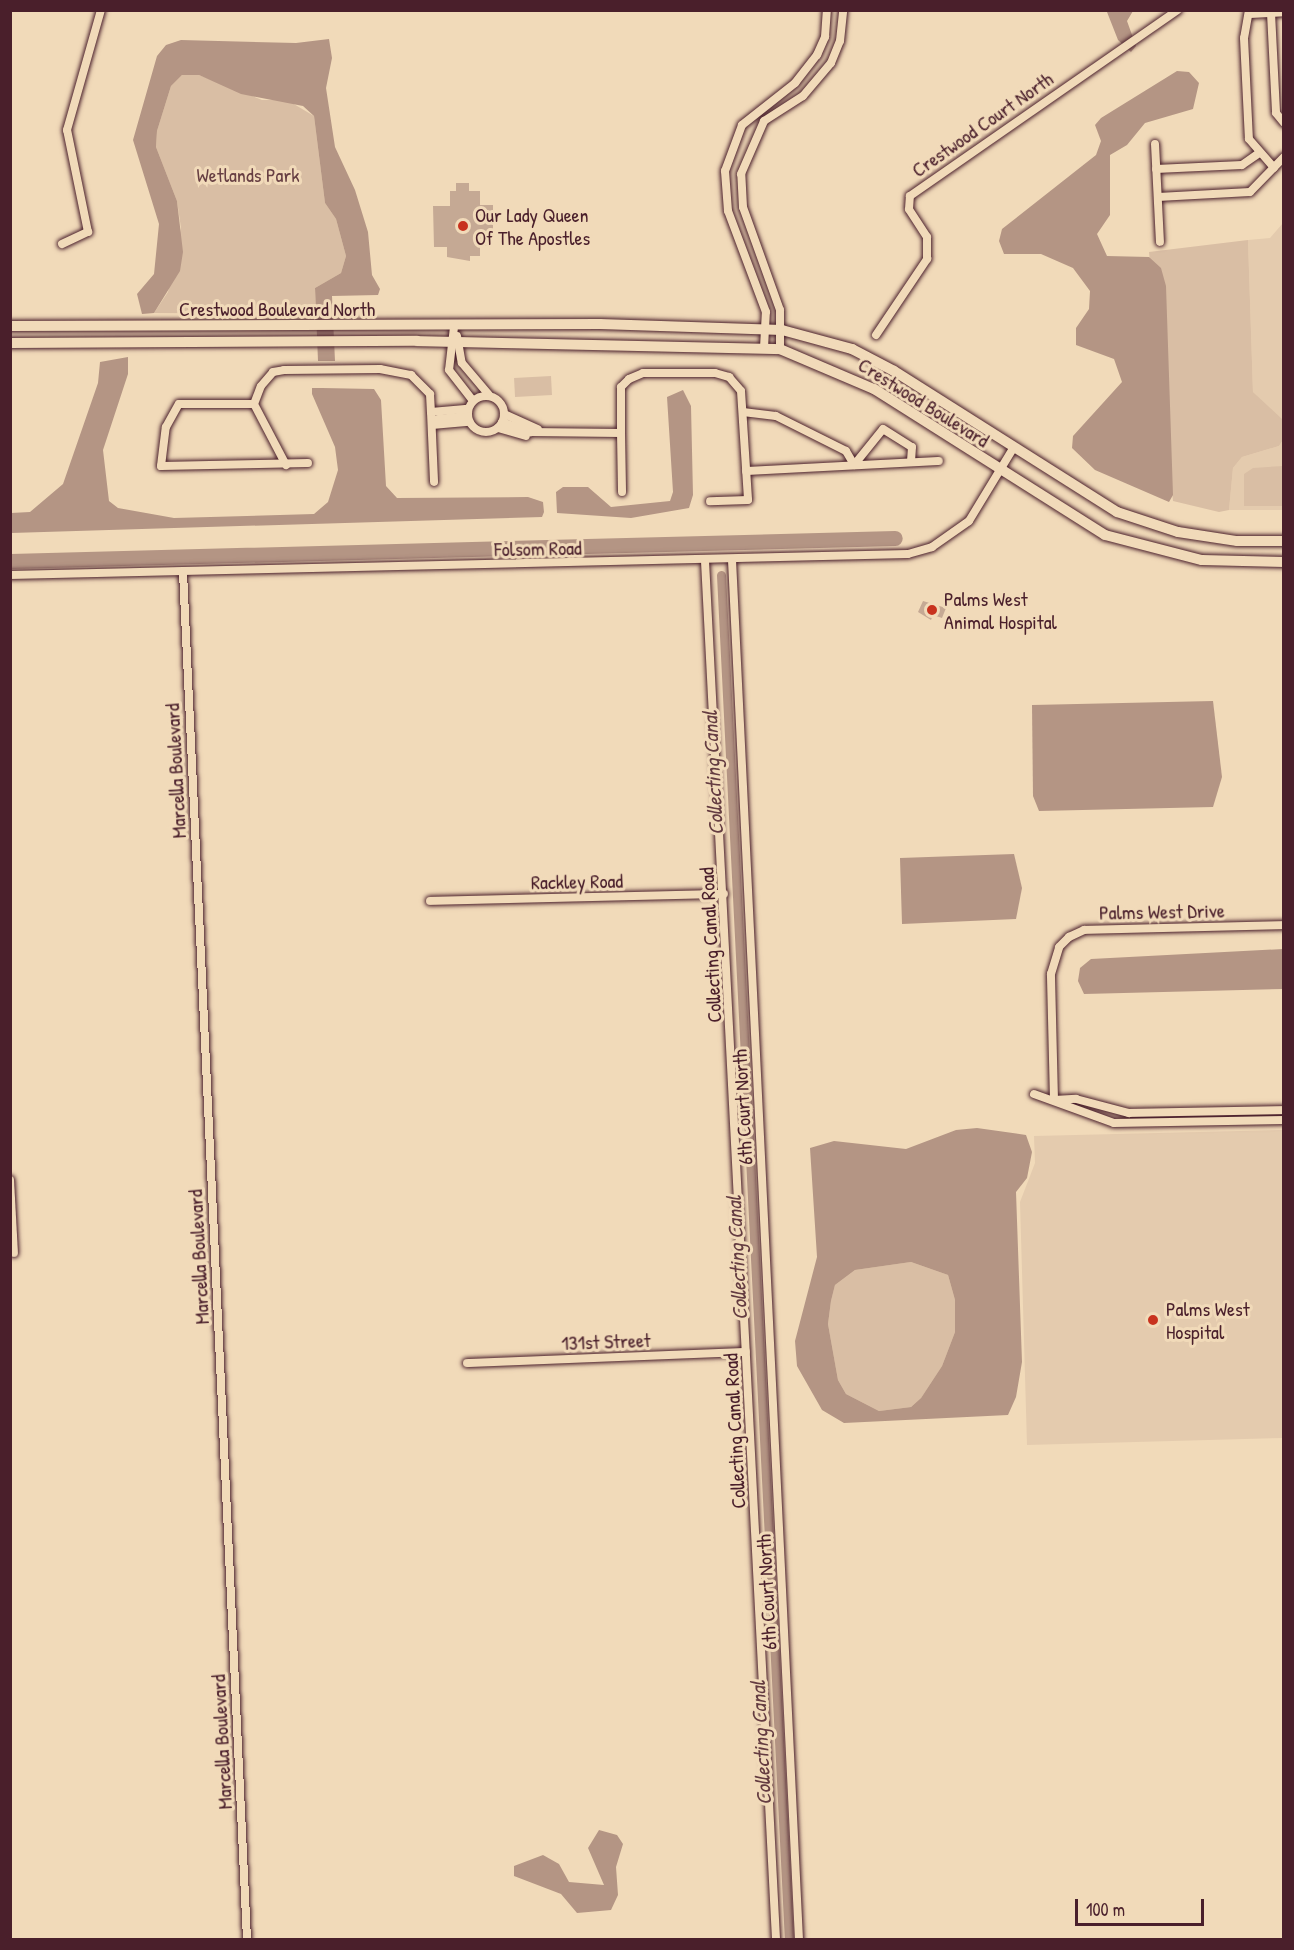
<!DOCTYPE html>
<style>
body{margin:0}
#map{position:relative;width:1294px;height:1950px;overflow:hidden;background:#f1dab9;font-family:"Patrick Hand",sans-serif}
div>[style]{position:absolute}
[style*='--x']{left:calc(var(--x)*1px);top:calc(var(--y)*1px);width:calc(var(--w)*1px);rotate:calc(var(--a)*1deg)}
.built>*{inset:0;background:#e4cbae}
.green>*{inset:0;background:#d9bea4;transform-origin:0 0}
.water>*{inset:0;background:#b49584}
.canal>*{height:9px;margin:-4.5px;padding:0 4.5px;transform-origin:4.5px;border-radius:4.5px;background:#b49584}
.river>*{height:15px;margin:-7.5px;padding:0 7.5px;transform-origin:7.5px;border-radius:7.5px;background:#b49584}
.building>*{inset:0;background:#c5a994}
.roads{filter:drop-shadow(0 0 2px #4a1f2b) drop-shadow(0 0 2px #4a1f2b)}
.minor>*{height:8px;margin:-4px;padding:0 4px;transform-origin:4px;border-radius:4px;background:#f1dab9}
.minor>.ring{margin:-4px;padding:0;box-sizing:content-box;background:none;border:8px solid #f1dab9;border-radius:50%}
.major>*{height:10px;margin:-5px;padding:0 5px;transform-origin:5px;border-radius:5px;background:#f1dab9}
.dots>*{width:16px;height:16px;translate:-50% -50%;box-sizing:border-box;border:3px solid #f1dab9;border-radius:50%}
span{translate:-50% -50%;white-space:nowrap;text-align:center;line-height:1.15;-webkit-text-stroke:6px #f1dab9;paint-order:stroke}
.street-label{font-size:20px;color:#4a1f2b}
.park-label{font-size:20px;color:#673f43}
.poi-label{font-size:20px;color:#4a1f2b}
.left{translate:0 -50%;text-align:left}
.water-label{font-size:21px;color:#643c41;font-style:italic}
.frame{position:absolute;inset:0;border:12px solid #4a1f2b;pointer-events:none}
.scale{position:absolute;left:1075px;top:1899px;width:129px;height:27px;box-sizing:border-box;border:3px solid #4a1f2b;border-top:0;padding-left:8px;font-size:18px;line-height:21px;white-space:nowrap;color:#4a1f2b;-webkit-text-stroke:4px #f1dab9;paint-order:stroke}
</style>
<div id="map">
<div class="built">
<i style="clip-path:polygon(1283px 223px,1283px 424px,1253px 392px,1248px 240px,1270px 238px)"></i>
<i style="clip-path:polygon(1283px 440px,1283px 510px,1229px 510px,1233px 468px,1242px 457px,1279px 446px)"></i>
<i style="clip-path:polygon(1283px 1130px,1283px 1438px,1027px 1445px,1020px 1202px,1035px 1163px,1034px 1136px)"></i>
</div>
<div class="green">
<i style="clip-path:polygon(182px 75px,199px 75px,262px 100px,287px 100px,314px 116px,325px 203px,336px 219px,346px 256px,341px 273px,315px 288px,316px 314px,154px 313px,168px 292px,181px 228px,177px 201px,156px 147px,157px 131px,171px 86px)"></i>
<i style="clip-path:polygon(1248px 240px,1253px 392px,1282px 419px,1283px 440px,1279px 446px,1242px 457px,1233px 468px,1229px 510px,1219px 512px,1173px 501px,1149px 252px)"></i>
<i style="left:551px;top:376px;width:19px;height:37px;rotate:87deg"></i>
<i style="clip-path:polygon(1283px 466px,1283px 506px,1244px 506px,1244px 474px,1253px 468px)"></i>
<i style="clip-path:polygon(911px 1262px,948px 1275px,955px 1300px,955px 1332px,942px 1366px,921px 1398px,911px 1407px,879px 1411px,846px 1394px,838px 1380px,828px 1324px,831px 1301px,835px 1285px,855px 1270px)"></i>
</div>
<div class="water">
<i style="clip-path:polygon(1133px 11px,1127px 21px,1136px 46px,1131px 52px,1118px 40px,1107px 12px)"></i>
<i style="clip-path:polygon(329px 39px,332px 58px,326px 88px,335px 147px,355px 190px,368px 232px,372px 275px,380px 289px,378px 295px,332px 296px,335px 361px,318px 361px,315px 288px,341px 273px,346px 256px,336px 219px,325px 203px,314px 116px,303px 106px,241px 94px,199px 75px,182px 75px,171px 86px,157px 131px,156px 147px,177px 201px,183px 252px,180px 271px,154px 313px,142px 314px,137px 294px,154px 274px,159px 224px,133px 140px,157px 56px,166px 45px,181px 40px,296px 43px)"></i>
<i style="clip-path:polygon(1177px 71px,1189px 72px,1199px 83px,1193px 109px,1145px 123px,1127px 145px,1110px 155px,1110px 215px,1097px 234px,1107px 256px,1149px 257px,1161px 268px,1166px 286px,1173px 495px,1169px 502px,1095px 470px,1072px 448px,1073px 436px,1122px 382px,1114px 359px,1076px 345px,1076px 328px,1089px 309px,1090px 291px,1073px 268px,1041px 254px,1004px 254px,999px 241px,1002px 229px,1096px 155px,1101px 141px,1095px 125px,1101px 118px)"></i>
<i style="clip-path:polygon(128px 357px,128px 374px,103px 450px,109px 501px,118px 508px,174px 518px,314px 514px,328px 502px,338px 470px,335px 447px,312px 394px,312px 388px,322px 388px,374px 389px,381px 400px,386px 486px,397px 498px,528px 497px,543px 502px,544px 512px,542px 517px,11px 533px,11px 513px,30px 512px,63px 484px,98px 383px,100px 362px)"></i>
<i style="clip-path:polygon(683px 390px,691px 406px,693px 495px,689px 508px,631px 518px,557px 513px,556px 492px,563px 487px,588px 487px,611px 507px,670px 501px,673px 492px,667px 397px)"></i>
<i style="clip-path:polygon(1213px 701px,1222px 777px,1213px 807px,1039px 811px,1033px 796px,1032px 705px)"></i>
<i style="clip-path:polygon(1014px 854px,1022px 888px,1016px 919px,902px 924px,900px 858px)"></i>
<i style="clip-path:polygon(1283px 949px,1283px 989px,1084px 994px,1078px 981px,1080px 968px,1091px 959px)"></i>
<i style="clip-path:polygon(evenodd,977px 1128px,1026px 1135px,1032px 1152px,1027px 1178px,1016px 1192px,1022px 1362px,1016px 1397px,1008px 1415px,844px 1423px,822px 1410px,797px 1366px,795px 1341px,817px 1257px,810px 1148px,834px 1141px,906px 1149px,956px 1130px,977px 1128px,911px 1262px,948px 1275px,955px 1300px,955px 1332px,942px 1366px,921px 1398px,911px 1407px,879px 1411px,846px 1394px,838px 1380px,828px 1324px,831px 1301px,835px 1285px,855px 1270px,911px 1262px)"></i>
<i style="clip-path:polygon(599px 1830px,617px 1835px,623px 1844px,616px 1867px,618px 1895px,611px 1910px,577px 1913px,561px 1894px,514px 1876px,514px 1866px,543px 1855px,559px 1864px,569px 1882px,604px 1885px,588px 1848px)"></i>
</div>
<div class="canal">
<i style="--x:721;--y:575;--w:1367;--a:87.15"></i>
</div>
<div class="river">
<i style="--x:10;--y:561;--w:885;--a:-1.49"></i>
</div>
<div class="building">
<i style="clip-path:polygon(456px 183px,469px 183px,469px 191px,480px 191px,480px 205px,493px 205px,493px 246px,480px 246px,480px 256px,470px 256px,470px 261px,447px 257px,447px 247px,434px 247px,433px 206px,450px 206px,450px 191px,456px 191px)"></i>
<i style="clip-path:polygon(923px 601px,946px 608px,942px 618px,933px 615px,931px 620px,918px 612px)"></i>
</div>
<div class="roads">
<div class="minor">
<i style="--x:1249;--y:10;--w:28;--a:100"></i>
<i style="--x:1244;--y:38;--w:101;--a:87.2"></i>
<i style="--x:1249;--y:139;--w:38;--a:49"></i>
<i style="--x:1271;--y:13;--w:100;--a:87.1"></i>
<i style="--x:1276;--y:113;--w:13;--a:51"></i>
<i style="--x:1250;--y:14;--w:34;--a:-3"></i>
<i style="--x:1155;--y:144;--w:98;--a:87.1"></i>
<i style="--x:1156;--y:169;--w:86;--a:-2.7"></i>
<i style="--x:1242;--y:165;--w:19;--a:-35"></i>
<i style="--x:1158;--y:197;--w:92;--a:-3.1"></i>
<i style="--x:1250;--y:192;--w:49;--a:-45.8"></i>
<i style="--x:62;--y:244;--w:29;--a:-25"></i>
<i style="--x:88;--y:232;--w:104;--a:-101.6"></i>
<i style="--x:67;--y:130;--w:125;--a:-74.2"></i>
<i style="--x:454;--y:327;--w:43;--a:96.6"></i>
<i style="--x:449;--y:370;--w:39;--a:52"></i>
<i style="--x:876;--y:335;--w:92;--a:-56.1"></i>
<i style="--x:927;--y:259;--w:22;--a:-90"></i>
<i style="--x:927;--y:237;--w:33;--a:-123"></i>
<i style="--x:909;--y:209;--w:13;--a:-86"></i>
<i style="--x:910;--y:196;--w:326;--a:-34.8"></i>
<i style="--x:457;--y:336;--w:27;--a:80"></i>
<i style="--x:462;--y:363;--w:43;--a:49.7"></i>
<i style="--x:764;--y:348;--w:36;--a:-87"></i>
<i style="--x:766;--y:312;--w:108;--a:-110.6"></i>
<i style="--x:728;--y:211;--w:40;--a:-94.3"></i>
<i style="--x:725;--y:171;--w:49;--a:-69.7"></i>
<i style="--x:742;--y:125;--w:68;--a:-38.4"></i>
<i style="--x:795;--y:83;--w:36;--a:-52"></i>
<i style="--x:817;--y:55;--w:20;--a:-66"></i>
<i style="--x:825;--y:37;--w:27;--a:-86"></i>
<i style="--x:780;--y:349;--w:39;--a:-90"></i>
<i style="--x:780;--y:310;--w:109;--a:-109.8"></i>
<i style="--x:743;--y:207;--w:33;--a:-93"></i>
<i style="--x:741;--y:174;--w:58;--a:-66.5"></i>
<i style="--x:764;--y:121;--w:46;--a:-32.7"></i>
<i style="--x:803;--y:96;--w:43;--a:-49.7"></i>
<i style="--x:831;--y:63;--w:24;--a:-68"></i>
<i style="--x:840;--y:41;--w:31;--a:-84"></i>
<i class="ring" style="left:468px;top:396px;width:28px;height:28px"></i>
<i style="--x:254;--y:404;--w:69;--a:62.3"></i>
<i style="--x:431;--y:412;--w:70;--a:87.5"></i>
<i style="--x:743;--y:412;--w:33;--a:7"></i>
<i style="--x:776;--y:416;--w:78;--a:26.6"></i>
<i style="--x:846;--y:451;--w:16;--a:60"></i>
<i style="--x:854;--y:465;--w:46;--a:-51.1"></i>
<i style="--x:883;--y:429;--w:34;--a:32"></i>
<i style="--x:912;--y:447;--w:15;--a:94"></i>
<i style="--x:504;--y:414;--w:37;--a:24"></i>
<i style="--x:438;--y:419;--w:29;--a:-6"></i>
<i style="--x:502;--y:422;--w:30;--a:20"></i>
<i style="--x:530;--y:432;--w:91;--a:0.6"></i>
<i style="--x:621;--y:433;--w:59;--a:89"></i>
<i style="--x:432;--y:425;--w:37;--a:-5"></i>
<i style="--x:498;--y:428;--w:29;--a:16"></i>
<i style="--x:621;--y:433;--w:46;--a:-90"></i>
<i style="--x:621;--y:387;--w:11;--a:-45"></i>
<i style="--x:629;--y:379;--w:15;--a:-23"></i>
<i style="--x:643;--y:373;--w:72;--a:0"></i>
<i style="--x:715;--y:373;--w:15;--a:16"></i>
<i style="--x:729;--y:377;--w:18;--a:49"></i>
<i style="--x:741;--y:391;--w:109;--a:86.3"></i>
<i style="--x:748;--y:500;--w:38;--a:178"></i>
<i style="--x:308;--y:463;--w:147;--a:178.8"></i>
<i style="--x:161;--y:466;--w:39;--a:-83"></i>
<i style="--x:166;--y:427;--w:26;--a:-61"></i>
<i style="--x:179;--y:404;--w:75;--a:0"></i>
<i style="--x:254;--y:404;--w:19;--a:-69"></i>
<i style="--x:261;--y:386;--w:18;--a:-49"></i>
<i style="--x:273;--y:372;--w:11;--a:-10"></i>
<i style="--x:284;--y:370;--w:96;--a:-0.6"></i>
<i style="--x:380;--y:369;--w:32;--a:11"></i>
<i style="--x:411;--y:375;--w:27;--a:45"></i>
<i style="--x:430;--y:394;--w:18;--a:87"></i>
<i style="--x:431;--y:412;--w:37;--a:-5"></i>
<i style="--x:746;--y:471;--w:193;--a:-3"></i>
<i style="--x:732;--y:560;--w:1382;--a:87.22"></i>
<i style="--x:705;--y:561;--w:1381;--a:87.05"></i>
<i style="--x:183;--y:572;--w:1369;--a:87.32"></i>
<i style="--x:10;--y:575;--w:898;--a:-1.34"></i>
<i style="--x:908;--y:554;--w:25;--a:-16"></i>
<i style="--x:932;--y:547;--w:45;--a:-35.1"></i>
<i style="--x:969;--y:521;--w:87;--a:-58.7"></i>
<i style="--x:430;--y:901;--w:294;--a:-1.4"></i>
<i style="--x:1034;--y:1094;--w:85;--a:19.9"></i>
<i style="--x:1114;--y:1123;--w:170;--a:-1"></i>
<i style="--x:1054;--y:1100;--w:126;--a:-91.4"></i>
<i style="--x:1051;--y:974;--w:28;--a:-73"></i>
<i style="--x:1059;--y:947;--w:14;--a:-45"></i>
<i style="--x:1069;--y:937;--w:17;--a:-25"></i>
<i style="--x:1084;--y:930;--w:200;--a:-1.4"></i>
<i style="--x:1054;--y:1100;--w:22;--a:-3"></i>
<i style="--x:1076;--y:1099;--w:55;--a:14.8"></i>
<i style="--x:1129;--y:1113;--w:155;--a:-1.1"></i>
<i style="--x:10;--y:1180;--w:73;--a:86.9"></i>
<i style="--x:467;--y:1363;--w:279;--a:-2.3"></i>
</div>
<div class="major">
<i style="--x:10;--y:326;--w:590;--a:-0.19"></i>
<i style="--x:600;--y:324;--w:182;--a:1.9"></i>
<i style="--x:782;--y:330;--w:73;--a:15.2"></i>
<i style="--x:852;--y:349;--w:47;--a:27.6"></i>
<i style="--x:894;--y:371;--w:264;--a:32.3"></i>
<i style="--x:1117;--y:512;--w:64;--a:18.2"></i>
<i style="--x:1178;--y:532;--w:60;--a:8.7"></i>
<i style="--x:1237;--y:541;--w:47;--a:0"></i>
<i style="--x:10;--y:343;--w:407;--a:-0.3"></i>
<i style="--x:417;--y:341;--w:363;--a:1.3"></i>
<i style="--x:780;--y:349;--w:102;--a:23.1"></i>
<i style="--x:874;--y:389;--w:273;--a:32.3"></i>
<i style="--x:1105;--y:535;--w:100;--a:14.5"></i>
<i style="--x:1202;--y:560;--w:82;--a:1.4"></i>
</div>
</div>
<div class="dots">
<i style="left:463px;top:226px;background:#c8321e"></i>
<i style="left:932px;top:610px;background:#c8321e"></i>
<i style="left:1153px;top:1320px;background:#c8321e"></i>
</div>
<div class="street-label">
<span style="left:982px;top:124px;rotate:-35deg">Crestwood Court North</span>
<span style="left:277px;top:308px">Crestwood Boulevard North</span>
<span style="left:924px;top:402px;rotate:32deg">Crestwood Boulevard</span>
<span style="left:538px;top:548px;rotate:-1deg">Folsom Road</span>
<span style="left:175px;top:771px;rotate:-93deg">Marcella Boulevard</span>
<span style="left:577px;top:881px;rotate:-1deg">Rackley Road</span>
<span style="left:1162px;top:911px;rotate:-1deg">Palms West Drive</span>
<span style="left:710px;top:945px;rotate:-93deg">Collecting Canal Road</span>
<span style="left:742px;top:1107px;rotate:-93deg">6th Court North</span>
<span style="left:198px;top:1257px;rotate:-93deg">Marcella Boulevard</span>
<span style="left:606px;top:1341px;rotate:-2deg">131st Street</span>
<span style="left:734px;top:1431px;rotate:-93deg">Collecting Canal Road</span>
<span style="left:766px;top:1592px;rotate:-93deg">6th Court North</span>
<span style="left:221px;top:1742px;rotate:-93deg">Marcella Boulevard</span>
</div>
<div class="park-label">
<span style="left:248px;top:174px">Wetlands Park</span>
</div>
<div class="poi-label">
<span class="left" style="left:475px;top:226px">Our Lady Queen<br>Of The Apostles</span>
<span class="left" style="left:944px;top:610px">Palms West<br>Animal Hospital</span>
<span class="left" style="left:1166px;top:1320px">Palms West<br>Hospital</span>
</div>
<div class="water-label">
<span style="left:713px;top:773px;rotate:-93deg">Collecting Canal</span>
<span style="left:737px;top:1258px;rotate:-93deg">Collecting Canal</span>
<span style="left:761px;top:1743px;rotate:-93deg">Collecting Canal</span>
</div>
<div class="frame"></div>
<div class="scale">100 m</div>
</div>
